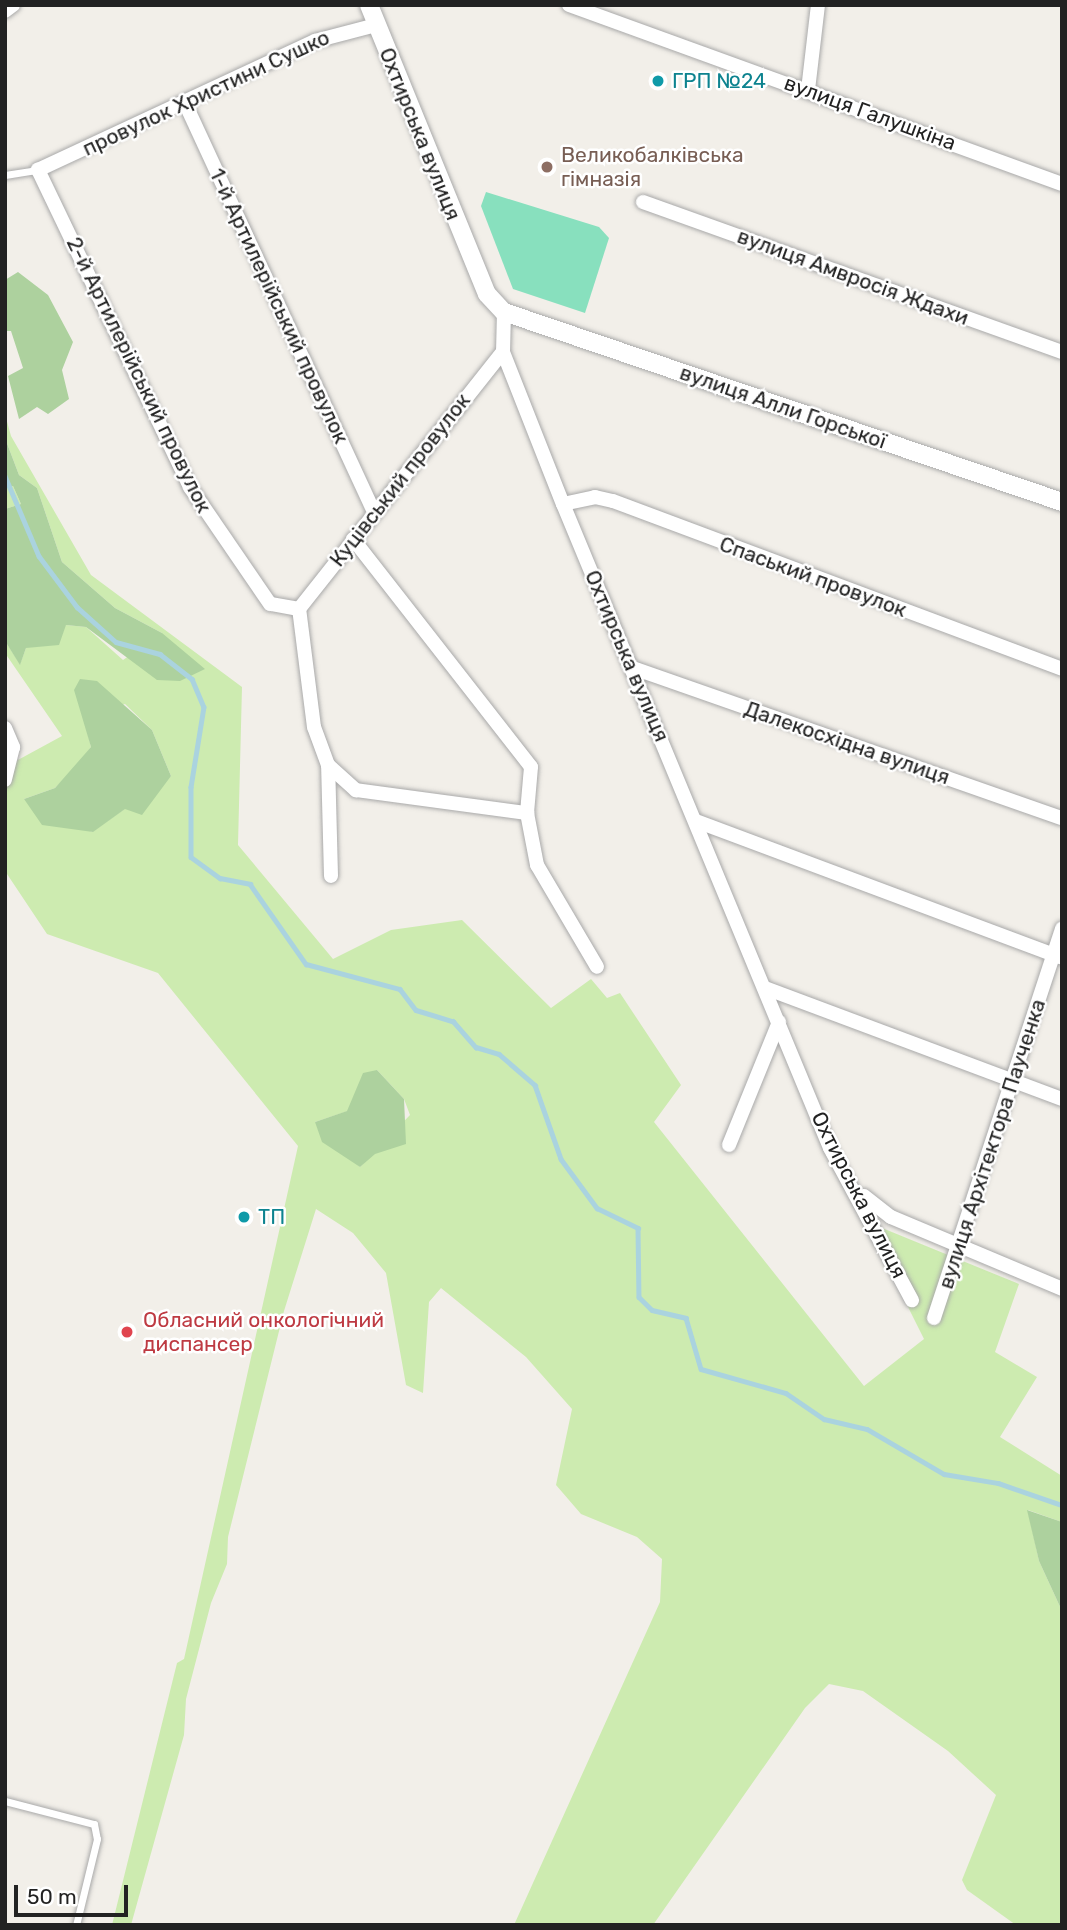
<!DOCTYPE html>
<meta charset="utf-8">
<style>
body{margin:0}
#map{position:relative;width:1067px;height:1930px;overflow:hidden;background:#f2efe9;font-family:Rubik,sans-serif}
div>[style]{position:absolute}
[style*='--x']{left:calc(var(--x)*1px);top:calc(var(--y)*1px);width:calc(var(--w)*1px);rotate:calc(var(--a)*1deg)}
.grass>*{inset:0;background:#cdebb0}
.forest>*{inset:0;background:#add19e}
.pitch>*{inset:0;background:#88e0be}
.stream>*{height:4.5px;margin:-2.25px;padding:0 2.25px;transform-origin:2.25px;border-radius:2.25px;background:#aad3df}
.roads{filter:drop-shadow(0 0 2px #a9a9a9) drop-shadow(0 0 2px #a9a9a9)}
.service>*{height:7px;margin:-3.5px;padding:0 3.5px;transform-origin:3.5px;border-radius:3.5px;background:#fff}
.minor>*{height:14px;margin:-7px;padding:0 7px;transform-origin:7px;border-radius:7px;background:#fff}
.tertiary>*{height:18px;margin:-9px;padding:0 9px;transform-origin:9px;border-radius:9px;background:#fff}
.dots>*{width:19px;height:19px;translate:-50% -50%;box-sizing:border-box;border:4px solid #fff;border-radius:50%}
span{translate:-50% -50%;white-space:nowrap;text-align:center;line-height:1.15;-webkit-text-stroke:5px #fff;paint-order:stroke}
.culture-label{font-size:21px;color:#0d838f}
.left{translate:0 -50%;text-align:left}
.street-label{font-size:21px;color:#222}
.education-label{font-size:21px;color:#785e54}
.health-label{font-size:21px;color:#be3a42}
.frame{position:absolute;inset:0;border:7px solid #222;pointer-events:none}
.scale{position:absolute;left:14px;top:1885px;width:114px;height:32px;box-sizing:border-box;border:4px solid #222;border-top:0;padding-left:9px;font-size:21px;line-height:24px;white-space:nowrap;color:#222;-webkit-text-stroke:5px #fff;paint-order:stroke}
</style>
<div id="map">
<div class="grass">
<i style="clip-path:polygon(evenodd,5px 414px,11px 436px,91px 575px,242px 687px,238px 845px,333px 959px,391px 930px,462px 920px,551px 1008px,591px 979px,607px 998px,620px 993px,681px 1085px,654px 1122px,864px 1386px,924px 1339px,865px 1221px,1019px 1284px,995px 1352px,1037px 1377px,1000px 1437px,1062px 1476px,1062px 1522px,1028px 1510px,1039px 1561px,1062px 1611px,1062px 1925px,1016px 1925px,967px 1890px,962px 1880px,996px 1795px,948px 1751px,863px 1691px,829px 1684px,805px 1708px,653px 1925px,514px 1925px,660px 1602px,662px 1559px,637px 1537px,581px 1514px,556px 1485px,572px 1409px,526px 1357px,441px 1288px,429px 1302px,423px 1393px,406px 1385px,386px 1273px,353px 1233px,316px 1209px,284px 1311px,228px 1537px,227px 1564px,211px 1603px,186px 1699px,184px 1735px,131px 1925px,112px 1925px,177px 1663px,184px 1659px,298px 1146px,158px 973px,47px 934px,5px 871px,5px 767px,62px 736px,5px 653px,5px 641px,20px 664px,26px 648px,66px 625px,86px 627px,123px 660px,162px 633px,115px 608px,62px 562px,37px 488px,19px 475px,5px 438px,5px 414px,125px 704px,152px 730px,171px 776px,92px 832px,24px 799px,55px 788px,81px 761px,91px 747px,84px 718px,125px 704px,5px 414px,377px 1070px,404px 1099px,410px 1115px,360px 1167px,315px 1122px,348px 1111px,377px 1070px)"></i>
<i style="clip-path:polygon(13px 486px,21px 504px,5px 509px,5px 487px)"></i>
</div>
<div class="forest">
<i style="clip-path:polygon(18px 272px,48px 295px,73px 342px,62px 370px,69px 399px,48px 414px,37px 407px,19px 419px,8px 376px,23px 368px,11px 331px,5px 331px,5px 280px)"></i>
<i style="clip-path:polygon(5px 438px,19px 475px,37px 488px,62px 562px,115px 608px,162px 633px,205px 669px,180px 681px,157px 680px,86px 627px,66px 625px,59px 645px,26px 648px,20px 665px,5px 641px,5px 509px,21px 504px,13px 486px,5px 487px)"></i>
<i style="clip-path:polygon(80px 679px,97px 681px,152px 730px,171px 776px,142px 815px,125px 809px,93px 832px,42px 825px,24px 799px,55px 788px,91px 747px,74px 690px)"></i>
<i style="clip-path:polygon(377px 1070px,404px 1099px,406px 1144px,375px 1154px,360px 1167px,322px 1142px,315px 1122px,347px 1111px,363px 1073px)"></i>
<i style="clip-path:polygon(1027px 1510px,1062px 1522px,1062px 1611px,1039px 1561px)"></i>
</div>
<div class="pitch">
<i style="clip-path:polygon(486px 192px,599px 227px,609px 238px,585px 313px,513px 289px,481px 206px)"></i>
</div>
<div class="stream">
<i style="--x:5;--y:476;--w:87;--a:67"></i>
<i style="--x:39;--y:556;--w:64;--a:53.3"></i>
<i style="--x:77;--y:607;--w:52;--a:41.9"></i>
<i style="--x:116;--y:642;--w:46;--a:15.3"></i>
<i style="--x:160;--y:654;--w:41;--a:38"></i>
<i style="--x:192;--y:679;--w:30;--a:67"></i>
<i style="--x:204;--y:707;--w:81;--a:99.2"></i>
<i style="--x:191;--y:787;--w:70;--a:90"></i>
<i style="--x:191;--y:857;--w:36;--a:36"></i>
<i style="--x:220;--y:878;--w:31;--a:11"></i>
<i style="--x:250;--y:884;--w:98;--a:55"></i>
<i style="--x:306;--y:964;--w:97;--a:14.9"></i>
<i style="--x:400;--y:989;--w:26;--a:53"></i>
<i style="--x:416;--y:1010;--w:39;--a:17"></i>
<i style="--x:453;--y:1021;--w:35;--a:49"></i>
<i style="--x:476;--y:1047;--w:24;--a:17"></i>
<i style="--x:499;--y:1054;--w:48;--a:40.7"></i>
<i style="--x:535;--y:1085;--w:78;--a:70.6"></i>
<i style="--x:561;--y:1159;--w:61;--a:53.7"></i>
<i style="--x:597;--y:1208;--w:46;--a:26"></i>
<i style="--x:638;--y:1228;--w:69;--a:89.2"></i>
<i style="--x:639;--y:1297;--w:18;--a:45"></i>
<i style="--x:652;--y:1310;--w:35;--a:13"></i>
<i style="--x:686;--y:1318;--w:53;--a:73.6"></i>
<i style="--x:701;--y:1369;--w:88;--a:15.8"></i>
<i style="--x:786;--y:1393;--w:46;--a:34.4"></i>
<i style="--x:824;--y:1419;--w:44;--a:13.1"></i>
<i style="--x:867;--y:1429;--w:89;--a:30.3"></i>
<i style="--x:944;--y:1474;--w:55;--a:9.5"></i>
<i style="--x:998;--y:1483;--w:68;--a:19"></i>
</div>
<div class="roads">
<div class="service">
<i style="--x:5;--y:175;--w:33;--a:-9"></i>
<i style="--x:5;--y:1801;--w:92;--a:14.5"></i>
<i style="--x:94;--y:1824;--w:15;--a:79"></i>
<i style="--x:97;--y:1839;--w:89;--a:103.7"></i>
</div>
<div class="minor">
<i style="--x:569;--y:5;--w:524;--a:19.96"></i>
<i style="--x:5;--y:11;--w:10;--a:-37"></i>
<i style="--x:808;--y:90;--w:86;--a:-83.3"></i>
<i style="--x:185;--y:103;--w:447;--a:65.2"></i>
<i style="--x:643;--y:202;--w:445;--a:19.7"></i>
<i style="--x:504;--y:312;--w:40;--a:91.4"></i>
<i style="--x:503;--y:352;--w:163;--a:68.5"></i>
<i style="--x:563;--y:504;--w:697;--a:67.48"></i>
<i style="--x:830;--y:1148;--w:173;--a:61.7"></i>
<i style="--x:563;--y:504;--w:33;--a:-12"></i>
<i style="--x:595;--y:497;--w:18;--a:13"></i>
<i style="--x:613;--y:501;--w:479;--a:20.5"></i>
<i style="--x:353;--y:539;--w:289;--a:52"></i>
<i style="--x:531;--y:767;--w:46;--a:95"></i>
<i style="--x:527;--y:813;--w:53;--a:79.1"></i>
<i style="--x:537;--y:865;--w:118;--a:59.5"></i>
<i style="--x:299;--y:609;--w:328;--a:-51.6"></i>
<i style="--x:633;--y:668;--w:454;--a:19.3"></i>
<i style="--x:5;--y:728;--w:21;--a:67"></i>
<i style="--x:13;--y:747;--w:34;--a:104"></i>
<i style="--x:328;--y:765;--w:38;--a:42"></i>
<i style="--x:356;--y:790;--w:173;--a:7.7"></i>
<i style="--x:696;--y:821;--w:389;--a:20.5"></i>
<i style="--x:331;--y:876;--w:111;--a:-91.5"></i>
<i style="--x:328;--y:765;--w:40;--a:-110.2"></i>
<i style="--x:314;--y:727;--w:119;--a:-97.2"></i>
<i style="--x:299;--y:609;--w:29;--a:-170"></i>
<i style="--x:270;--y:604;--w:142;--a:-124.4"></i>
<i style="--x:190;--y:487;--w:352;--a:-115.6"></i>
<i style="--x:38;--y:170;--w:306;--a:-25"></i>
<i style="--x:315;--y:41;--w:63;--a:-14.7"></i>
<i style="--x:765;--y:988;--w:317;--a:20.5"></i>
<i style="--x:729;--y:1145;--w:133;--a:-67.9"></i>
<i style="--x:864;--y:1196;--w:34;--a:38"></i>
<i style="--x:891;--y:1217;--w:186;--a:22.8"></i>
<i style="--x:934;--y:1318;--w:410;--a:-71.8"></i>
</div>
<div class="tertiary">
<i style="--x:369;--y:5;--w:312;--a:67.8"></i>
<i style="--x:487;--y:294;--w:25;--a:47"></i>
<i style="--x:504;--y:312;--w:589;--a:18.8"></i>
</div>
</div>
<div class="dots">
<i style="left:658px;top:81px;background:#0f9aa8"></i>
<i style="left:547px;top:167px;background:#8d6e63"></i>
<i style="left:244px;top:1217px;background:#0f9aa8"></i>
<i style="left:127px;top:1332px;background:#e0444e"></i>
</div>
<div class="culture-label">
<span class="left" style="left:672px;top:81px">ГРП №24</span>
<span class="left" style="left:258px;top:1217px">ТП</span>
</div>
<div class="street-label">
<span style="left:206px;top:93px;rotate:-25deg">провулок Христини Сушко</span>
<span style="left:870px;top:113px;rotate:20deg">вулиця Галушкіна</span>
<span style="left:420px;top:134px;rotate:68deg">Охтирська вулиця</span>
<span style="left:853px;top:277px;rotate:20deg">вулиця Амвросія Ждахи</span>
<span style="left:279px;top:306px;rotate:65deg">1-й Артилерійський провулок</span>
<span style="left:139px;top:375px;rotate:64deg">2-й Артилерійський провулок</span>
<span style="left:783px;top:407px;rotate:19deg">вулиця Алли Горської</span>
<span style="left:400px;top:480px;rotate:-52deg">Куцівський провулок</span>
<span style="left:813px;top:577px;rotate:20deg">Спаський провулок</span>
<span style="left:627px;top:656px;rotate:67deg">Охтирська вулиця</span>
<span style="left:847px;top:743px;rotate:19deg">Далекосхідна вулиця</span>
<span style="left:992px;top:1144px;rotate:-72deg">вулиця Архітектора Паученка</span>
<span style="left:859px;top:1195px;rotate:63deg">Охтирська вулиця</span>
</div>
<div class="education-label">
<span class="left" style="left:561px;top:167px">Великобалківська<br>гімназія</span>
</div>
<div class="health-label">
<span class="left" style="left:143px;top:1332px">Обласний онкологічний<br>диспансер</span>
</div>
<div class="frame"></div>
<div class="scale">50 m</div>
</div>
